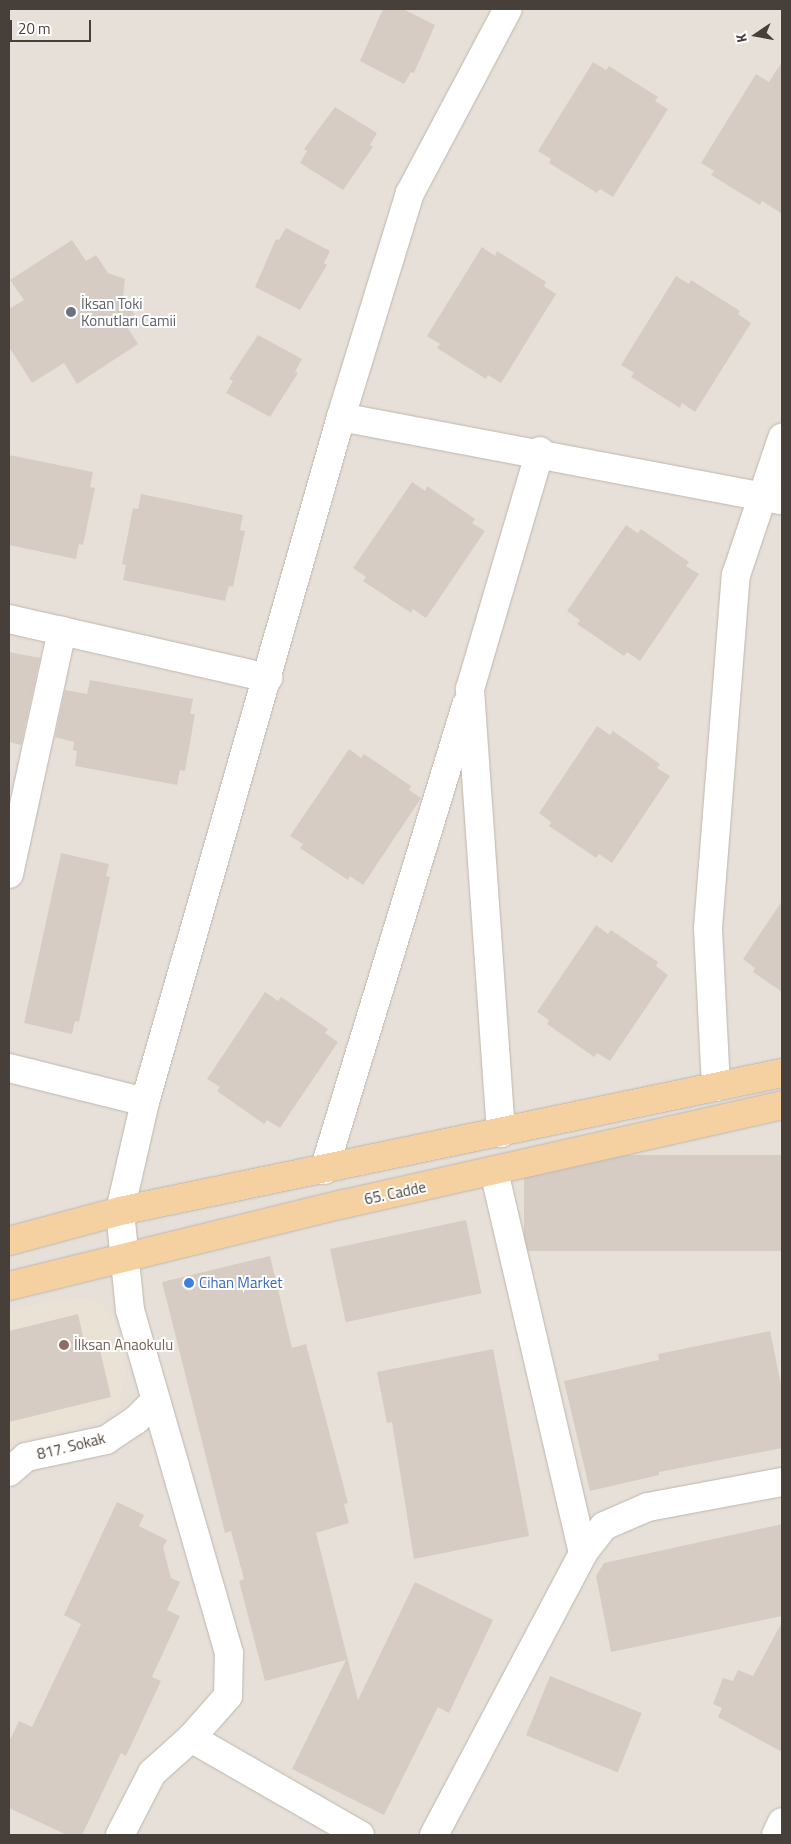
<!DOCTYPE html>
<meta charset="utf-8">
<style>
body{margin:0}
#map{position:relative;width:791px;height:1844px;overflow:hidden;background:#f3efea;font-family:"Titillium Web",sans-serif}
div>[style]{position:absolute}
[style*='--x']{left:calc(var(--x)*1px);top:calc(var(--y)*1px);width:calc(var(--w)*1px);rotate:calc(var(--a)*1deg)}
.residential>*{inset:0;background:#e7e0d9;transform-origin:0 0}
.education>*{inset:0;background:#ebe2d6}
.building>*{inset:0;background:#d7ccc4;transform-origin:0 0}
.roads{filter:drop-shadow(0 0 1px #beb6ad) drop-shadow(0 0 1px #beb6ad)}
.minor>*{height:28px;margin:-14px;padding:0 14px;transform-origin:14px;border-radius:14px;background:#fff}
.major>*{height:28px;margin:-14px;padding:0 14px;transform-origin:14px;border-radius:14px;background:#f5d1a2}
.dots>*{width:14px;height:14px;translate:-50% -50%;box-sizing:border-box;border:2px solid #fff;border-radius:50%}
span{translate:-50% -50%;white-space:nowrap;text-align:center;line-height:1.15;-webkit-text-stroke:4px #fff;paint-order:stroke}
.worship-label{font-size:15px;color:#5b616d}
.left{translate:0 -50%;text-align:left}
.street-label{font-size:15px;color:#473f39}
.shop-label{font-size:15px;color:#366cbe}
.education-label{font-size:15px;color:#785e54}
.frame{position:absolute;inset:0;border:10px solid #473f39;pointer-events:none}
.north{position:absolute;left:731px;top:10px;width:50px;height:50px;-webkit-text-stroke:4px #fff;paint-order:stroke;rotate:258deg;font-size:14px;font-weight:700;line-height:20px;text-align:center;color:#473f39}
.north::after{content:'';display:block;margin:auto;width:18px;height:22px;background:#473f39;clip-path:polygon(50% 0,100% 100%,50% 72%,0 100%)}
.scale{position:absolute;left:10px;top:20px;width:81px;height:22px;box-sizing:border-box;border:2px solid #473f39;border-top:0;padding-left:6px;font-size:15px;line-height:18px;white-space:nowrap;color:#473f39;-webkit-text-stroke:4px #fff;paint-order:stroke}
</style>
<div id="map">
<div class="residential">
<i style="left:9px;top:9px;width:773px;height:1826px"></i>
</div>
<div class="education">
<i style="clip-path:polygon(84px 1298px,100px 1304px,113px 1318px,126px 1372px,118px 1408px,95px 1421px,9px 1442px,9px 1311px,56px 1300px)"></i>
</div>
<div class="building">
<i style="clip-path:polygon(383px 9px,403px 9px,435px 25px,414px 73px,411px 72px,404px 84px,360px 61px)"></i>
<i style="clip-path:polygon(593px 62px,606px 70px,609px 66px,658px 97px,655px 101px,668px 109px,613px 197px,600px 189px,597px 193px,549px 163px,551px 159px,538px 151px)"></i>
<i style="clip-path:polygon(782px 62px,782px 214px,762px 201px,760px 205px,711px 175px,714px 171px,701px 163px,756px 74px,769px 82px)"></i>
<i style="clip-path:polygon(335px 107px,377px 133px,370px 145px,373px 147px,343px 190px,300px 163px,307px 151px,304px 149px)"></i>
<i style="clip-path:polygon(286px 228px,330px 251px,324px 263px,327px 265px,300px 310px,255px 287px,276px 239px,279px 240px)"></i>
<i style="clip-path:polygon(72px 240px,86px 261px,96px 255px,108px 273px,125px 279px,123px 297px,135px 315px,124px 322px,138px 344px,77px 384px,64px 363px,32px 383px,9px 347px,9px 309px,24px 300px,10px 280px)"></i>
<i style="clip-path:polygon(482px 247px,495px 256px,497px 251px,546px 282px,544px 286px,556px 294px,501px 383px,488px 375px,486px 379px,437px 348px,440px 344px,427px 336px)"></i>
<i style="clip-path:polygon(676px 276px,689px 284px,691px 280px,740px 311px,738px 314px,751px 323px,695px 412px,682px 403px,680px 408px,631px 377px,634px 373px,621px 365px)"></i>
<i style="clip-path:polygon(258px 335px,302px 359px,295px 372px,298px 373px,270px 417px,226px 393px,233px 381px,229px 379px)"></i>
<i style="clip-path:polygon(9px 455px,93px 472px,90px 487px,95px 488px,83px 545px,79px 544px,76px 559px,9px 545px)"></i>
<i style="clip-path:polygon(412px 482px,425px 491px,427px 486px,475px 519px,472px 523px,485px 531px,426px 618px,413px 609px,411px 613px,363px 581px,366px 577px,353px 568px)"></i>
<i style="clip-path:polygon(141px 494px,243px 515px,240px 530px,245px 531px,233px 587px,229px 586px,225px 601px,123px 580px,126px 565px,122px 564px,133px 508px,138px 509px)"></i>
<i style="clip-path:polygon(626px 525px,638px 533px,641px 529px,689px 562px,686px 566px,699px 574px,640px 661px,627px 652px,624px 656px,577px 624px,580px 620px,567px 611px)"></i>
<i style="clip-path:polygon(9px 652px,40px 658px,21px 745px,9px 742px)"></i>
<i style="clip-path:polygon(90px 680px,193px 699px,190px 714px,195px 714px,185px 771px,180px 770px,177px 785px,75px 766px,77px 751px,73px 750px,74px 742px,55px 737px,65px 690px,87px 694px)"></i>
<i style="clip-path:polygon(597px 726px,610px 735px,613px 731px,660px 764px,657px 768px,670px 776px,612px 863px,599px 854px,596px 858px,549px 826px,551px 822px,539px 813px)"></i>
<i style="clip-path:polygon(349px 749px,361px 758px,364px 754px,411px 786px,409px 790px,421px 798px,363px 885px,350px 876px,348px 880px,300px 848px,303px 844px,290px 836px)"></i>
<i style="clip-path:polygon(61px 853px,109px 864px,106px 876px,110px 877px,79px 1022px,75px 1021px,72px 1034px,24px 1023px)"></i>
<i style="clip-path:polygon(782px 901px,782px 992px,753px 972px,755px 968px,743px 959px)"></i>
<i style="clip-path:polygon(596px 925px,608px 934px,611px 930px,658px 962px,656px 966px,668px 975px,610px 1061px,597px 1053px,594px 1057px,547px 1024px,549px 1020px,537px 1012px)"></i>
<i style="clip-path:polygon(265px 992px,278px 1001px,281px 997px,328px 1029px,325px 1033px,338px 1042px,280px 1128px,267px 1120px,264px 1124px,217px 1091px,220px 1087px,207px 1079px)"></i>
<i style="left:782px;top:1155px;width:96px;height:258px;rotate:90deg"></i>
<i style="left:466px;top:1220px;width:75px;height:139px;rotate:78deg"></i>
<i style="clip-path:polygon(270px 1256px,292px 1348px,306px 1344px,348px 1503px,344px 1504px,349px 1523px,316px 1533px,358px 1700px,415px 1582px,493px 1620px,449px 1713px,438px 1707px,384px 1815px,292px 1769px,346px 1660px,265px 1681px,239px 1581px,244px 1579px,231px 1531px,225px 1533px,162px 1282px)"></i>
<i style="clip-path:polygon(78px 1314px,86px 1350px,99px 1346px,111px 1397px,9px 1422px,9px 1331px)"></i>
<i style="clip-path:polygon(770px 1331px,782px 1389px,782px 1448px,659px 1472px,659px 1475px,590px 1491px,564px 1381px,659px 1360px,658px 1354px)"></i>
<i style="clip-path:polygon(493px 1349px,529px 1536px,414px 1559px,392px 1422px,387px 1423px,377px 1372px)"></i>
<i style="clip-path:polygon(117px 1502px,144px 1515px,139px 1526px,167px 1540px,163px 1547px,171px 1578px,180px 1582px,167px 1610px,180px 1616px,152px 1677px,161px 1681px,126px 1756px,121px 1753px,82px 1835px,67px 1835px,9px 1808px,9px 1742px,19px 1721px,32px 1727px,81px 1624px,64px 1615px)"></i>
<i style="clip-path:polygon(782px 1524px,782px 1616px,611px 1652px,596px 1576px,604px 1563px)"></i>
<i style="clip-path:polygon(782px 1622px,782px 1752px,718px 1717px,722px 1708px,713px 1704px,723px 1678px,733px 1681px,738px 1670px,753px 1676px)"></i>
<i style="left:550px;top:1676px;width:99px;height:64px;rotate:22deg"></i>
</div>
<div class="roads">
<div class="minor">
<i style="--x:341;--y:417;--w:449;--a:10.7"></i>
<i style="--x:9;--y:619;--w:266;--a:12.8"></i>
<i style="--x:9;--y:874;--w:249;--a:-77.7"></i>
<i style="--x:9;--y:1068;--w:140;--a:14"></i>
<i style="--x:716;--y:1087;--w:159;--a:-92.9"></i>
<i style="--x:708;--y:928;--w:354;--a:-85.5"></i>
<i style="--x:736;--y:575;--w:145;--a:-71.4"></i>
<i style="--x:501;--y:1133;--w:445;--a:-94"></i>
<i style="--x:470;--y:689;--w:248;--a:-73.6"></i>
<i style="--x:324;--y:1170;--w:486;--a:-73"></i>
<i style="--x:494;--y:1171;--w:392;--a:76.9"></i>
<i style="--x:9;--y:1472;--w:23;--a:-41"></i>
<i style="--x:26;--y:1457;--w:82;--a:-12"></i>
<i style="--x:106;--y:1440;--w:36;--a:-34"></i>
<i style="--x:136;--y:1420;--w:28;--a:-45"></i>
<i style="--x:191;--y:1738;--w:195;--a:29.9"></i>
<i style="--x:120;--y:1835;--w:70;--a:-62.7"></i>
<i style="--x:152;--y:1773;--w:52;--a:-41.9"></i>
<i style="--x:191;--y:1738;--w:56;--a:-48.6"></i>
<i style="--x:228;--y:1696;--w:43;--a:-88.7"></i>
<i style="--x:229;--y:1653;--w:357;--a:-106.1"></i>
<i style="--x:130;--y:1310;--w:100;--a:-95.8"></i>
<i style="--x:120;--y:1211;--w:112;--a:-77.1"></i>
<i style="--x:145;--y:1102;--w:712;--a:-74.03"></i>
<i style="--x:341;--y:417;--w:234;--a:-72.9"></i>
<i style="--x:410;--y:193;--w:208;--a:-62"></i>
<i style="--x:434;--y:1835;--w:319;--a:-62.1"></i>
<i style="--x:583;--y:1553;--w:34;--a:-52"></i>
<i style="--x:604;--y:1526;--w:48;--a:-23.4"></i>
<i style="--x:648;--y:1507;--w:136;--a:-10.6"></i>
<i style="--x:776;--y:1835;--w:14;--a:-65"></i>
</div>
<div class="major">
<i style="--x:9;--y:1241;--w:115;--a:-15.1"></i>
<i style="--x:120;--y:1211;--w:676;--a:-11.78"></i>
<i style="--x:9;--y:1286;--w:345;--a:-13.8"></i>
<i style="--x:344;--y:1204;--w:449;--a:-12.7"></i>
</div>
</div>
<div class="dots">
<i style="left:71px;top:312px;background:#6b7280"></i>
<i style="left:189px;top:1283px;background:#3f7fe0"></i>
<i style="left:64px;top:1345px;background:#8d6e63"></i>
</div>
<div class="worship-label">
<span class="left" style="left:81px;top:312px">İksan Toki<br>Konutları Camii</span>
</div>
<div class="street-label">
<span style="left:395px;top:1193px;rotate:-12deg">65. Cadde</span>
<span style="left:71px;top:1446px;rotate:-14deg">817. Sokak</span>
</div>
<div class="shop-label">
<span class="left" style="left:199px;top:1283px">Cihan Market</span>
</div>
<div class="education-label">
<span class="left" style="left:74px;top:1345px">İlksan Anaokulu</span>
</div>
<div class="frame"></div>
<div class="north">K</div>
<div class="scale">20 m</div>
</div>
